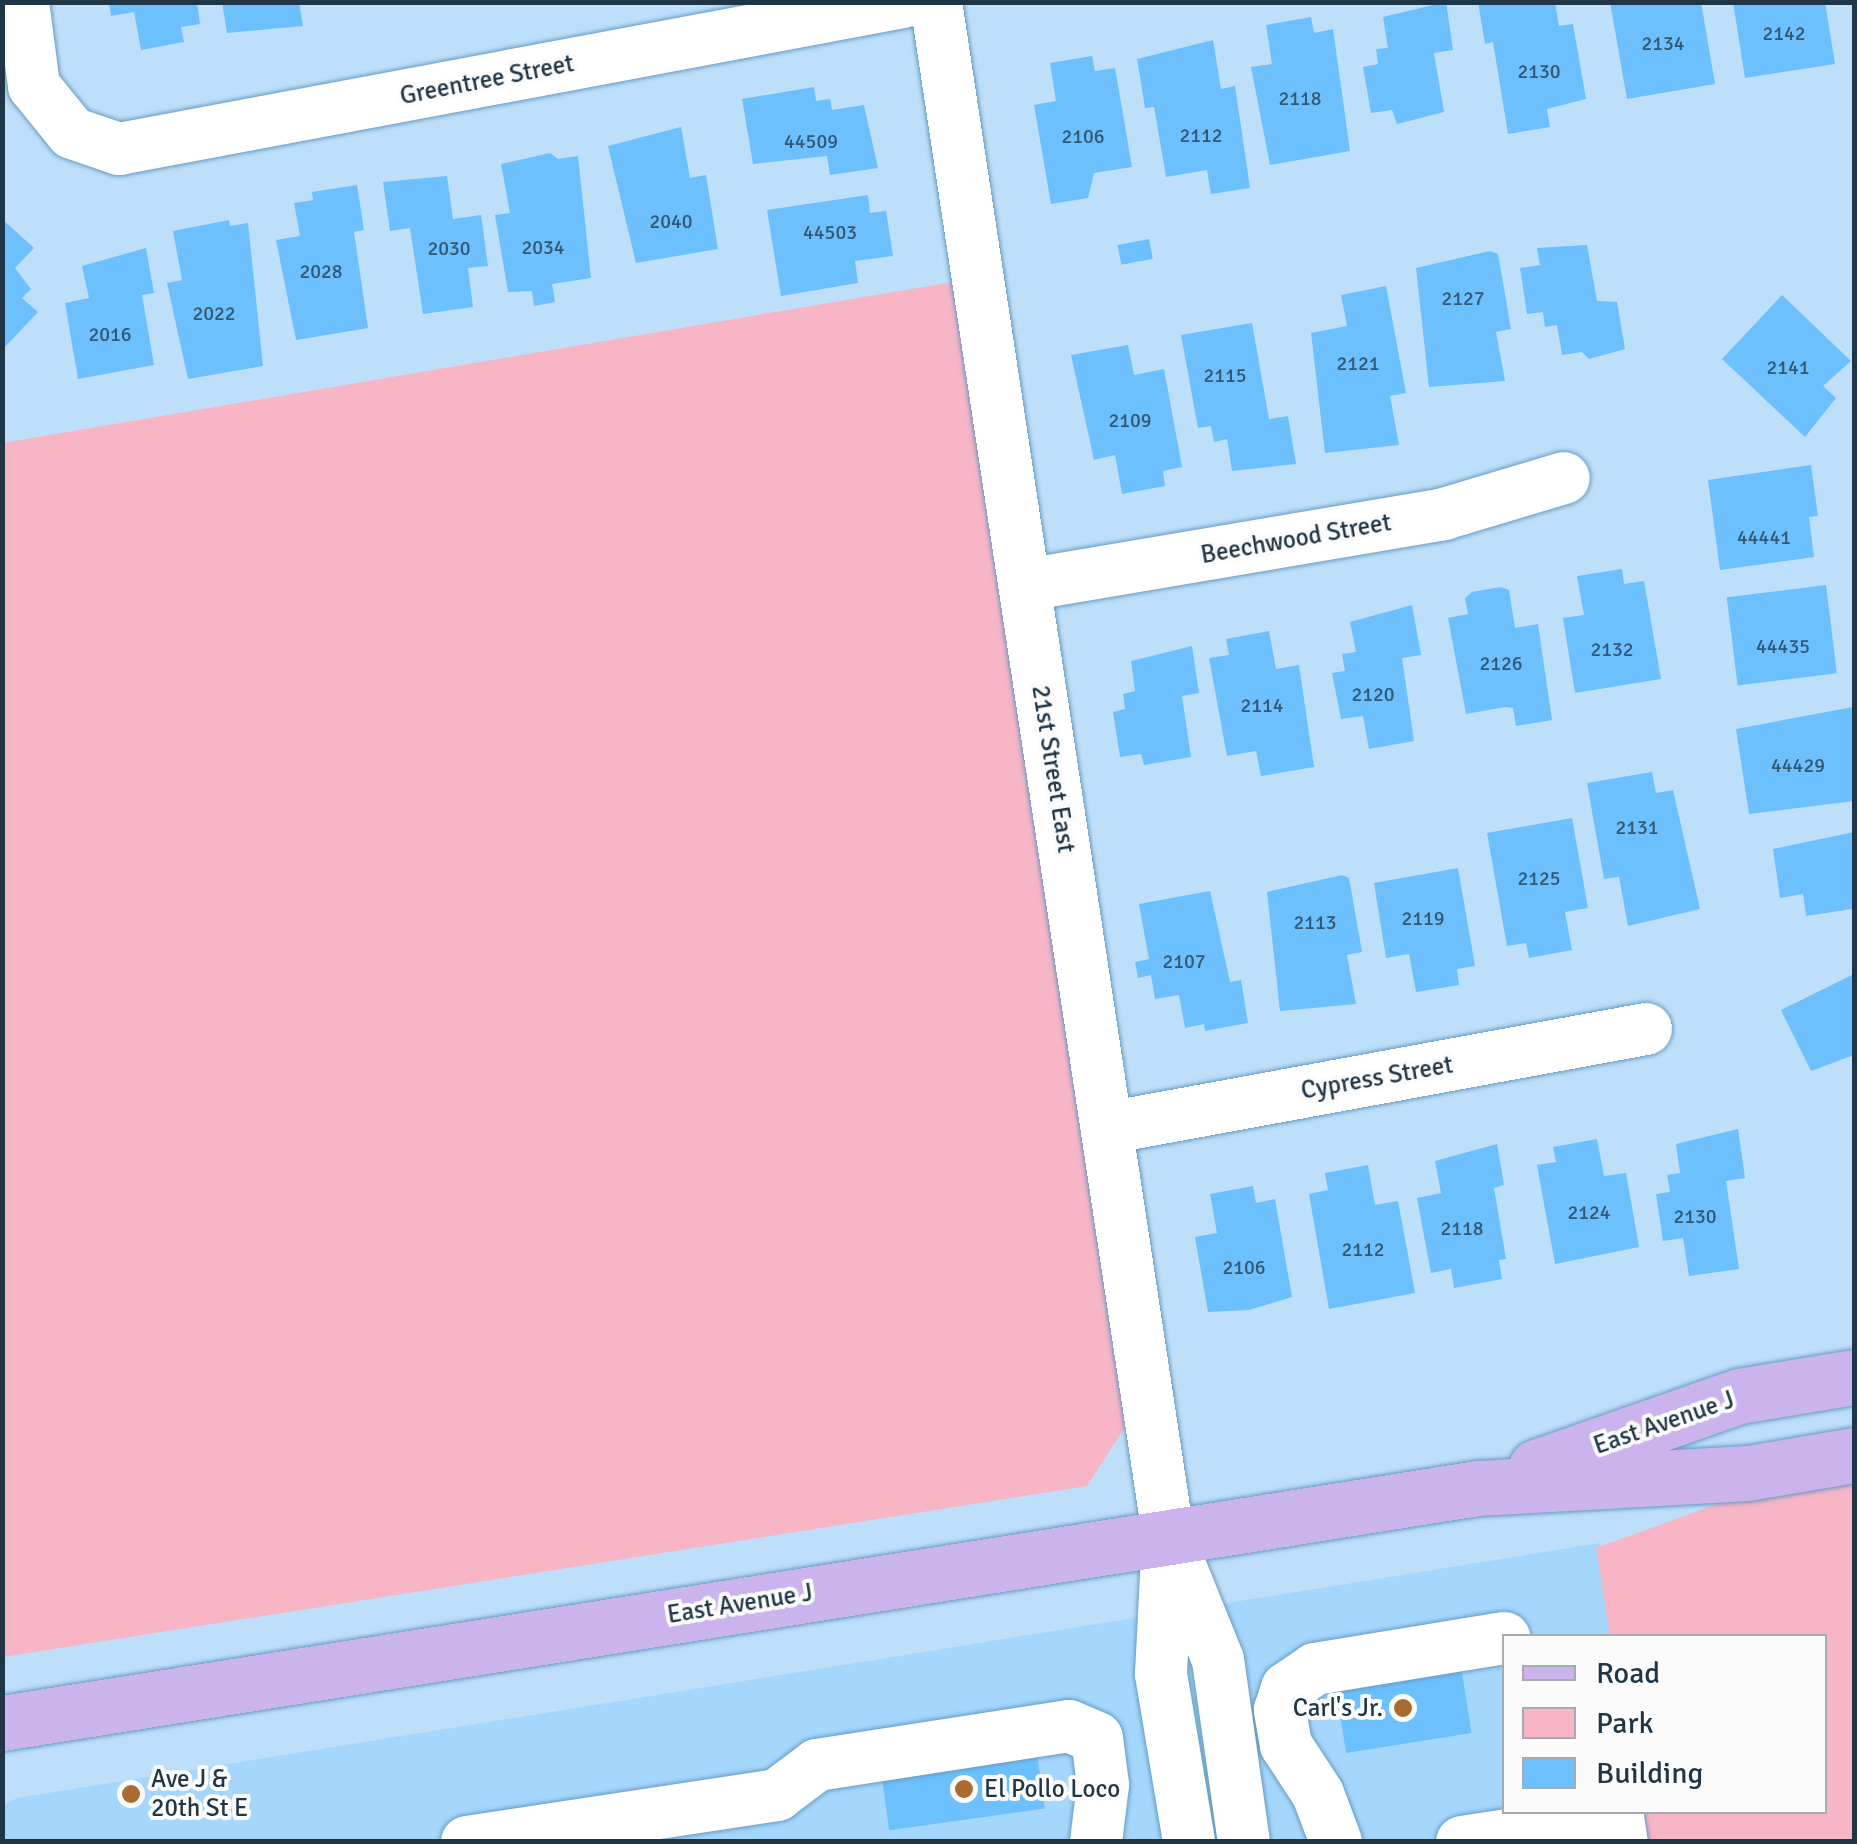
<!DOCTYPE html>
<style>
body{margin:0}
#map{position:relative;width:1857px;height:1844px;overflow:hidden;background:#bedff9;font-family:Signika,sans-serif}
div>[style]{position:absolute}
[style*='--x']{left:calc(var(--x)*1px);top:calc(var(--y)*1px);width:calc(var(--w)*1px);rotate:calc(var(--a)*1deg)}
.built>*{inset:0;background:#a5d7fd}
.green>*{inset:0;background:#f7b5c6}
.building>*{inset:0;background:#6bc0fd;transform-origin:0 0}
.roads{filter:drop-shadow(0 0 2px #659bc3) drop-shadow(0 0 2px #659bc3)}
.minor>*{height:52px;margin:-26px;padding:0 26px;transform-origin:26px;border-radius:26px;background:#fff}
.major>*{height:55px;margin:-27.5px;padding:0 27.5px;transform-origin:27.5px;border-radius:27.5px;background:#cbb3ed}
.dots>*{width:28px;height:28px;translate:-50% -50%;box-sizing:border-box;border:5px solid #fbfbfb;border-radius:50%}
span{translate:-50% -50%;white-space:nowrap;text-align:center;line-height:1.15;-webkit-text-stroke:8px #fbfbfb;paint-order:stroke}
.number-label{font-size:20px;color:#325874}
.number-label span{-webkit-text-stroke-width:0}
.street-label{font-size:25px;color:#1f3647}
.poi-label{font-size:25px;color:#1f3647}
.right{translate:-100% -50%;text-align:right}
.left{translate:0 -50%;text-align:left}
.frame{position:absolute;inset:0;border:5px solid #1f3647;pointer-events:none}
.legend{position:absolute;left:1502px;top:1634px;width:325px;height:180px;box-sizing:border-box;background:#fbfbfb;border:2px solid #a3acb3;margin:0;padding:12px 18px;list-style:none;font-size:30px;color:#1f3647}
.legend li{display:flex;align-items:center;gap:20px;height:50px}
.legend b{width:50px;border:2px solid #a3acb3}
</style>
<div id="map">
<div class="built">
<i style="clip-path:polygon(1600px 1543px,1617px 1636px,1504px 1636px,1504px 1812px,1653px 1842px,3px 1842px,3px 1805px,17px 1798px)"></i>
</div>
<div class="green">
<i style="clip-path:polygon(953px 282px,1127px 1424px,1087px 1486px,3px 1657px,3px 443px)"></i>
<i style="clip-path:polygon(1854px 1470px,1854px 1841px,1644px 1841px,1639px 1812px,1824px 1812px,1824px 1636px,1610px 1636px,1596px 1548px,1781px 1481px)"></i>
</div>
<div class="building">
<i style="clip-path:polygon(109px 2px,197px 2px,200px 24px,181px 27px,184px 42px,141px 50px,134px 12px,111px 16px)"></i>
<i style="clip-path:polygon(222px 2px,299px 2px,303px 26px,227px 33px)"></i>
<i style="clip-path:polygon(1446px 2px,1453px 50px,1434px 53px,1444px 112px,1397px 124px,1392px 110px,1371px 113px,1363px 67px,1378px 64px,1376px 49px,1388px 48px,1383px 17px)"></i>
<i style="clip-path:polygon(1478px 2px,1555px 2px,1559px 26px,1573px 24px,1586px 99px,1547px 109px,1550px 127px,1508px 134px,1493px 42px,1485px 44px)"></i>
<i style="clip-path:polygon(1610px 2px,1701px 2px,1715px 84px,1627px 99px)"></i>
<i style="clip-path:polygon(1733px 2px,1825px 2px,1835px 64px,1745px 78px)"></i>
<i style="clip-path:polygon(1311px 17px,1314px 33px,1333px 29px,1350px 151px,1270px 165px,1251px 67px,1272px 64px,1266px 25px)"></i>
<i style="clip-path:polygon(1213px 40px,1221px 89px,1235px 86px,1250px 188px,1211px 194px,1207px 170px,1166px 177px,1154px 107px,1145px 108px,1137px 59px)"></i>
<i style="clip-path:polygon(1092px 56px,1095px 71px,1115px 68px,1132px 167px,1094px 173px,1088px 198px,1051px 204px,1034px 105px,1056px 101px,1050px 63px)"></i>
<i style="clip-path:polygon(814px 87px,816px 101px,830px 99px,832px 110px,864px 105px,878px 168px,830px 175px,827px 156px,753px 164px,742px 99px)"></i>
<i style="clip-path:polygon(681px 127px,690px 178px,706px 175px,718px 249px,636px 263px,608px 146px)"></i>
<i style="clip-path:polygon(550px 153px,558px 159px,578px 156px,591px 278px,552px 284px,555px 302px,534px 306px,532px 291px,508px 292px,495px 215px,510px 213px,501px 164px)"></i>
<i style="clip-path:polygon(447px 176px,453px 219px,481px 215px,488px 266px,468px 268px,473px 307px,423px 314px,410px 228px,390px 231px,383px 182px)"></i>
<i style="clip-path:polygon(357px 185px,364px 230px,354px 232px,368px 328px,296px 340px,276px 240px,300px 236px,294px 203px,313px 200px,312px 192px)"></i>
<i style="clip-path:polygon(868px 195px,870px 213px,886px 211px,893px 256px,855px 261px,858px 283px,781px 296px,767px 210px)"></i>
<i style="clip-path:polygon(2px 219px,34px 248px,15px 268px,31px 289px,22px 298px,38px 312px,2px 350px)"></i>
<i style="clip-path:polygon(229px 220px,230px 226px,248px 223px,263px 366px,188px 379px,167px 283px,182px 280px,173px 231px)"></i>
<i style="left:1149px;top:239px;width:20px;height:32px;rotate:79deg"></i>
<i style="clip-path:polygon(1587px 245px,1597px 301px,1617px 302px,1625px 349px,1589px 359px,1582px 352px,1562px 355px,1557px 325px,1545px 327px,1543px 312px,1527px 314px,1520px 268px,1540px 265px,1537px 248px)"></i>
<i style="clip-path:polygon(146px 248px,154px 293px,142px 295px,154px 365px,78px 379px,65px 303px,89px 298px,82px 266px)"></i>
<i style="clip-path:polygon(1490px 251px,1498px 254px,1511px 329px,1496px 332px,1505px 381px,1429px 387px,1416px 268px)"></i>
<i style="clip-path:polygon(1386px 286px,1406px 393px,1390px 396px,1399px 445px,1325px 453px,1311px 333px,1347px 326px,1341px 295px)"></i>
<i style="clip-path:polygon(1782px 295px,1851px 361px,1823px 386px,1836px 398px,1805px 437px,1722px 359px)"></i>
<i style="clip-path:polygon(1252px 323px,1269px 419px,1288px 416px,1296px 464px,1232px 471px,1227px 439px,1214px 442px,1211px 426px,1198px 428px,1181px 335px)"></i>
<i style="clip-path:polygon(1128px 345px,1134px 375px,1164px 369px,1182px 467px,1163px 471px,1165px 486px,1122px 494px,1115px 455px,1094px 460px,1071px 355px)"></i>
<i style="clip-path:polygon(1811px 465px,1818px 516px,1809px 517px,1814px 557px,1720px 570px,1708px 480px)"></i>
<i style="clip-path:polygon(1622px 569px,1624px 584px,1644px 581px,1661px 679px,1575px 693px,1563px 618px,1584px 615px,1577px 576px)"></i>
<i style="left:1826px;top:585px;width:89px;height:100px;rotate:83deg"></i>
<i style="clip-path:polygon(1501px 587px,1509px 590px,1515px 628px,1538px 624px,1552px 720px,1516px 726px,1513px 708px,1505px 707px,1466px 714px,1448px 618px,1468px 614px,1465px 598px,1472px 592px)"></i>
<i style="clip-path:polygon(1412px 605px,1421px 655px,1402px 658px,1414px 741px,1369px 749px,1363px 716px,1341px 719px,1332px 673px,1345px 671px,1342px 654px,1356px 652px,1350px 622px)"></i>
<i style="clip-path:polygon(1269px 631px,1276px 669px,1299px 665px,1314px 767px,1261px 776px,1256px 751px,1227px 756px,1209px 658px,1229px 655px,1226px 639px)"></i>
<i style="clip-path:polygon(1192px 646px,1199px 693px,1182px 696px,1191px 757px,1144px 765px,1141px 754px,1120px 757px,1113px 712px,1125px 709px,1123px 694px,1135px 691px,1131px 661px)"></i>
<i style="clip-path:polygon(1853px 707px,1854px 801px,1749px 814px,1736px 729px)"></i>
<i style="clip-path:polygon(1652px 772px,1656px 793px,1673px 790px,1700px 909px,1628px 926px,1619px 877px,1604px 879px,1587px 783px)"></i>
<i style="clip-path:polygon(1572px 818px,1588px 908px,1565px 912px,1572px 950px,1529px 958px,1526px 943px,1507px 946px,1487px 833px)"></i>
<i style="clip-path:polygon(1854px 832px,1852px 909px,1806px 916px,1803px 894px,1780px 898px,1773px 849px)"></i>
<i style="clip-path:polygon(1458px 868px,1475px 966px,1457px 969px,1459px 985px,1416px 992px,1409px 954px,1386px 958px,1374px 883px)"></i>
<i style="clip-path:polygon(1342px 875px,1349px 878px,1362px 952px,1347px 955px,1356px 1004px,1280px 1011px,1267px 892px)"></i>
<i style="clip-path:polygon(1210px 891px,1230px 982px,1241px 980px,1248px 1023px,1205px 1031px,1204px 1024px,1185px 1028px,1179px 995px,1155px 999px,1151px 975px,1138px 978px,1135px 962px,1149px 959px,1139px 904px)"></i>
<i style="clip-path:polygon(1854px 974px,1854px 1055px,1811px 1071px,1781px 1010px)"></i>
<i style="clip-path:polygon(1738px 1129px,1745px 1178px,1726px 1181px,1739px 1269px,1689px 1276px,1683px 1238px,1663px 1241px,1656px 1194px,1670px 1192px,1667px 1175px,1680px 1173px,1676px 1144px)"></i>
<i style="clip-path:polygon(1597px 1139px,1604px 1176px,1626px 1173px,1639px 1247px,1555px 1264px,1537px 1165px,1556px 1162px,1553px 1147px)"></i>
<i style="clip-path:polygon(1497px 1144px,1504px 1185px,1494px 1188px,1506px 1259px,1499px 1260px,1502px 1279px,1454px 1288px,1451px 1269px,1431px 1273px,1417px 1198px,1441px 1193px,1435px 1161px)"></i>
<i style="clip-path:polygon(1368px 1165px,1375px 1205px,1398px 1201px,1415px 1293px,1329px 1309px,1309px 1194px,1328px 1190px,1325px 1173px)"></i>
<i style="clip-path:polygon(1253px 1186px,1256px 1203px,1275px 1199px,1292px 1297px,1249px 1310px,1208px 1312px,1195px 1237px,1217px 1233px,1210px 1194px)"></i>
<i style="left:1460px;top:1660px;width:74px;height:127px;rotate:81deg"></i>
<i style="left:1036px;top:1746px;width:63px;height:157px;rotate:82deg"></i>
</div>
<div class="roads">
<div class="minor">
<i style="--x:23;--y:2;--w:85;--a:82.5"></i>
<i style="--x:34;--y:86;--w:60;--a:51"></i>
<i style="--x:72;--y:133;--w:50;--a:18.8"></i>
<i style="--x:119;--y:149;--w:798;--a:-10.62"></i>
<i style="--x:936;--y:2;--w:1550;--a:81.39"></i>
<i style="--x:1168;--y:1535;--w:139;--a:92.9"></i>
<i style="--x:1161;--y:1674;--w:170;--a:80.5"></i>
<i style="--x:1025;--y:585;--w:425;--a:-9.6"></i>
<i style="--x:1444;--y:514;--w:125;--a:-16.7"></i>
<i style="--x:1107;--y:1128;--w:548;--a:-10.41"></i>
<i style="--x:1174;--y:1551;--w:118;--a:68"></i>
<i style="--x:1218;--y:1660;--w:184;--a:81.9"></i>
<i style="--x:467;--y:1842;--w:314;--a:-8.6"></i>
<i style="--x:777;--y:1795;--w:50;--a:-36.9"></i>
<i style="--x:817;--y:1765;--w:255;--a:-8.8"></i>
<i style="--x:1069;--y:1726;--w:30;--a:23"></i>
<i style="--x:1097;--y:1738;--w:47;--a:82.7"></i>
<i style="--x:1103;--y:1785;--w:57;--a:97"></i>
<i style="--x:1336;--y:1842;--w:51;--a:-110.6"></i>
<i style="--x:1318;--y:1794;--w:59;--a:-123.1"></i>
<i style="--x:1286;--y:1745;--w:36;--a:-100"></i>
<i style="--x:1280;--y:1710;--w:23;--a:-72"></i>
<i style="--x:1287;--y:1688;--w:34;--a:-34"></i>
<i style="--x:1315;--y:1669;--w:192;--a:-9.3"></i>
<i style="--x:1462;--y:1842;--w:158;--a:-8.7"></i>
<i style="--x:1618;--y:1818;--w:24;--a:81"></i>
</div>
<div class="major">
<i style="--x:1536;--y:1467;--w:215;--a:-19.3"></i>
<i style="--x:1739;--y:1396;--w:117;--a:-9.4"></i>
<i style="--x:2;--y:1723;--w:1495;--a:-9.05"></i>
<i style="--x:1478;--y:1488;--w:270;--a:-3.2"></i>
<i style="--x:1748;--y:1473;--w:108;--a:-9.6"></i>
</div>
</div>
<div class="dots">
<i style="left:1403px;top:1708px;background:#a96b30"></i>
<i style="left:964px;top:1789px;background:#a96b30"></i>
<i style="left:131px;top:1794px;background:#a96b30"></i>
</div>
<div class="number-label">
<span style="left:1784px;top:33px">2142</span>
<span style="left:1663px;top:43px">2134</span>
<span style="left:1539px;top:71px">2130</span>
<span style="left:1300px;top:98px">2118</span>
<span style="left:1201px;top:135px">2112</span>
<span style="left:1083px;top:136px">2106</span>
<span style="left:811px;top:141px">44509</span>
<span style="left:671px;top:221px">2040</span>
<span style="left:830px;top:232px">44503</span>
<span style="left:543px;top:247px">2034</span>
<span style="left:449px;top:248px">2030</span>
<span style="left:321px;top:271px">2028</span>
<span style="left:1463px;top:298px">2127</span>
<span style="left:214px;top:313px">2022</span>
<span style="left:110px;top:334px">2016</span>
<span style="left:1358px;top:363px">2121</span>
<span style="left:1788px;top:367px">2141</span>
<span style="left:1225px;top:375px">2115</span>
<span style="left:1130px;top:420px">2109</span>
<span style="left:1764px;top:537px">44441</span>
<span style="left:1783px;top:646px">44435</span>
<span style="left:1612px;top:649px">2132</span>
<span style="left:1501px;top:663px">2126</span>
<span style="left:1373px;top:694px">2120</span>
<span style="left:1262px;top:705px">2114</span>
<span style="left:1798px;top:765px">44429</span>
<span style="left:1637px;top:827px">2131</span>
<span style="left:1539px;top:878px">2125</span>
<span style="left:1423px;top:918px">2119</span>
<span style="left:1315px;top:922px">2113</span>
<span style="left:1184px;top:961px">2107</span>
<span style="left:1589px;top:1212px">2124</span>
<span style="left:1695px;top:1216px">2130</span>
<span style="left:1462px;top:1228px">2118</span>
<span style="left:1363px;top:1249px">2112</span>
<span style="left:1244px;top:1267px">2106</span>
</div>
<div class="street-label">
<span style="left:487px;top:80px;rotate:-11deg">Greentree Street</span>
<span style="left:1296px;top:539px;rotate:-10deg">Beechwood Street</span>
<span style="left:1053px;top:769px;rotate:81deg">21st Street East</span>
<span style="left:1377px;top:1078px;rotate:-10deg">Cypress Street</span>
<span style="left:1664px;top:1423px;rotate:-19deg">East Avenue J</span>
<span style="left:740px;top:1604px;rotate:-9deg">East Avenue J</span>
</div>
<div class="poi-label">
<span class="right" style="left:1383px;top:1708px">Carl's Jr.</span>
<span class="left" style="left:151px;top:1794px">Ave J &amp;<br>20th St E</span>
<span class="left" style="left:984px;top:1789px">El Pollo Loco</span>
</div>
<div class="frame"></div>
<ul class="legend">
<li><b style="height:12px;background:#cbb3ed"></b>Road</li>
<li><b style="height:28px;background:#f7b5c6"></b>Park</li>
<li><b style="height:28px;background:#6bc0fd"></b>Building</li>
</ul>
</div>
